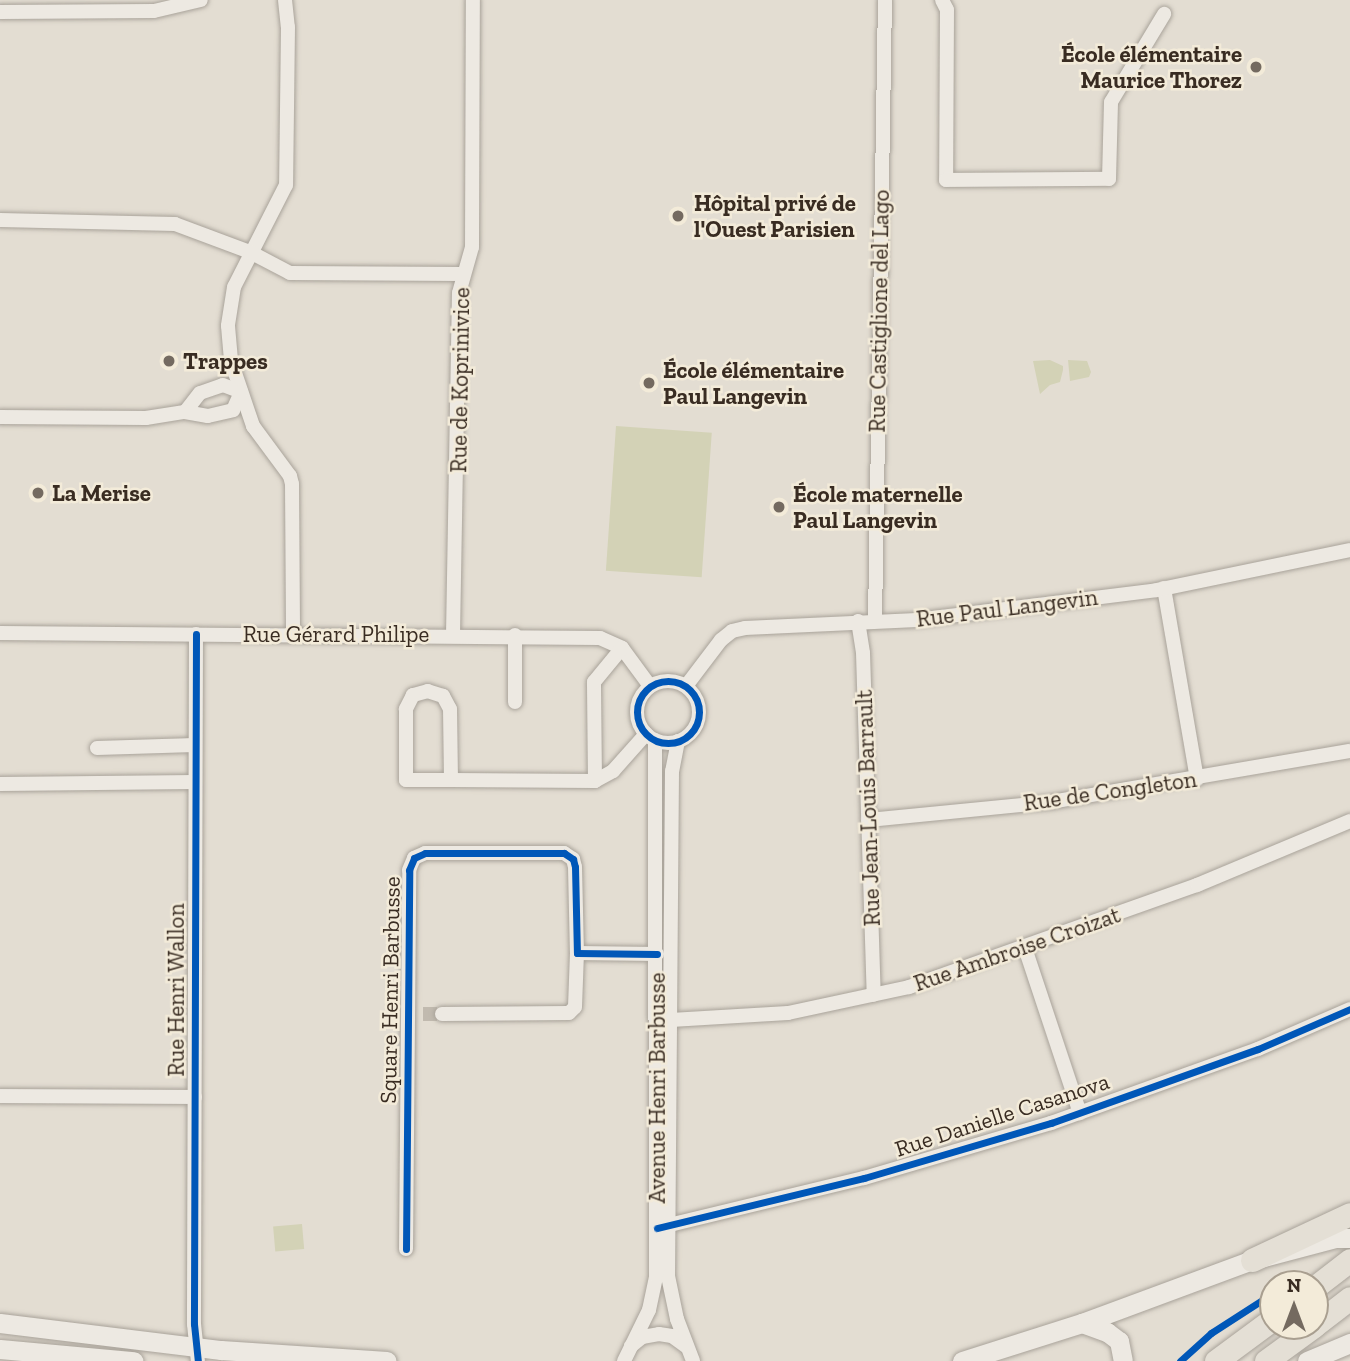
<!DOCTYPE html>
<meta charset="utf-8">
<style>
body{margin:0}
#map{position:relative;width:1350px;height:1361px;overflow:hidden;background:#e3ddd2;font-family:"Zilla Slab",serif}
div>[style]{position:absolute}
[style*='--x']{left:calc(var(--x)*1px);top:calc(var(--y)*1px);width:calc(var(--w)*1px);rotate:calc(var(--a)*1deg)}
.green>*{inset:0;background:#d3d2b6;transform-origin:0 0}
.street-tunnel>*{height:14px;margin-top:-7px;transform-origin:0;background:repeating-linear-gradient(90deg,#c1baaf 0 14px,transparent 0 21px)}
.roads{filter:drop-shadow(0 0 2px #a9a39a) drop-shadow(0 0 2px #a9a39a)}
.street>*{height:14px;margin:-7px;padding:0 7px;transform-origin:7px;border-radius:7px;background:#ede9e2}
.street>.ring{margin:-7px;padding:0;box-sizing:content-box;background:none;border:14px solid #ede9e2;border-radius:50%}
.secondary>*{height:19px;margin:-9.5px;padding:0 9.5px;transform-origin:9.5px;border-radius:9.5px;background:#ede9e2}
.primary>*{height:23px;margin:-11.5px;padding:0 11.5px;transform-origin:11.5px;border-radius:11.5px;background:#e4dfd5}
.cycleway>*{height:7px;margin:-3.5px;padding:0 3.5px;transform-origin:3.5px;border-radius:3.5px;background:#0057b8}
.cycleway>.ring{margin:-3.5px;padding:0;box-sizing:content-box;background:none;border:7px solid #0057b8;border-radius:50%}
.dots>*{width:19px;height:19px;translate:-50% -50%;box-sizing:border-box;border:4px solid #f3ebd9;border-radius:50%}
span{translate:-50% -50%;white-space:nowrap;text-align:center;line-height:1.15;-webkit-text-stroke:5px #f3ebd9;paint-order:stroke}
.poi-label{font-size:23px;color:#392c22;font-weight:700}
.right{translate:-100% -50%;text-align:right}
.left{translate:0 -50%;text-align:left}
.street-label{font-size:23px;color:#392c22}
.north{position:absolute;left:1259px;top:1270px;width:70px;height:70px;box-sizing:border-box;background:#f3ebd9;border:2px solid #a99f90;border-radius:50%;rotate:0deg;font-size:19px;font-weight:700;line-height:28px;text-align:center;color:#392c22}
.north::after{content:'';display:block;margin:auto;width:24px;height:32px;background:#746a60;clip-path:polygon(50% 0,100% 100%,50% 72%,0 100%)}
</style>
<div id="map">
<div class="green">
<i style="clip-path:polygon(1050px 360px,1063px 366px,1063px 370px,1060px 382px,1050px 385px,1040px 394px,1033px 361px)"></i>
<i style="clip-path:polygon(1068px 360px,1087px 361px,1091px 372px,1089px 377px,1070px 381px)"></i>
<i style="left:616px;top:426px;width:96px;height:145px;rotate:4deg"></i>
<i style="left:302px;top:1224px;width:25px;height:29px;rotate:85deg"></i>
</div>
<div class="street-tunnel">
<i style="--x:423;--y:1014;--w:19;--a:0"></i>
</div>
<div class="roads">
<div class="street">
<i style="--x:285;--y:0;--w:27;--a:84"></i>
<i style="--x:288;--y:27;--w:158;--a:90.7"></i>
<i style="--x:286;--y:185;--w:114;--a:117"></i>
<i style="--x:234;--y:287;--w:39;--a:99"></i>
<i style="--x:228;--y:326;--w:35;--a:85"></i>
<i style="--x:231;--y:361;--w:69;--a:71.3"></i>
<i style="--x:253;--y:426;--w:62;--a:53.5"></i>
<i style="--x:290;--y:476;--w:8;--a:76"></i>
<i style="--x:292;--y:484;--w:149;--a:89.6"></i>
<i style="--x:942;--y:0;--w:11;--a:63"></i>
<i style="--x:947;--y:10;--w:170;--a:90.3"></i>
<i style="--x:946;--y:180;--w:163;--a:-0.4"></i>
<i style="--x:1109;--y:179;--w:77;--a:-88.5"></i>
<i style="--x:1111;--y:102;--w:103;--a:-58.9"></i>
<i style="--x:0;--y:12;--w:154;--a:-0.4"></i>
<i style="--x:154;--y:11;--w:48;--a:-13.2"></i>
<i style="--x:0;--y:220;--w:175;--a:1.3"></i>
<i style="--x:175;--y:224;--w:80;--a:20.5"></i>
<i style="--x:250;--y:252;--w:45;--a:27.7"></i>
<i style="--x:290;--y:273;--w:173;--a:0.3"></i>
<i style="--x:185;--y:412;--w:24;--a:-52"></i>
<i style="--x:200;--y:393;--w:24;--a:-19"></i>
<i style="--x:223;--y:385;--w:19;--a:21"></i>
<i style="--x:0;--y:417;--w:146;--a:0.4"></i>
<i style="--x:146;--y:418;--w:39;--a:-9"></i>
<i style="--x:185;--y:412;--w:23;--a:10"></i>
<i style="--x:208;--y:416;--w:26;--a:-13"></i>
<i style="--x:233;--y:410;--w:20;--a:-66"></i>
<i style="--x:1164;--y:588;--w:194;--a:80.2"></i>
<i style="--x:858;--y:621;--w:32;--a:81"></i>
<i style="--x:863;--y:653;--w:342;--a:88.2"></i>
<i style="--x:875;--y:621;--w:621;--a:-89.08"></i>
<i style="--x:0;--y:633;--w:600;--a:0.48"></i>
<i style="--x:600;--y:638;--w:24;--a:24"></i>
<i style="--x:622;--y:648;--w:47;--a:53.6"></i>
<i style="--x:196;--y:634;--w:690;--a:90.17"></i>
<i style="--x:194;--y:1324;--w:37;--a:84"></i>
<i style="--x:453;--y:635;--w:342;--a:-89"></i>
<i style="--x:459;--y:293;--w:48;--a:-74.2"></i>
<i style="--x:472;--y:247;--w:247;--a:-89.8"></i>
<i style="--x:515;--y:635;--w:67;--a:90"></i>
<i class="ring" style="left:637px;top:681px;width:48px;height:48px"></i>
<i style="--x:686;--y:686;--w:58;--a:-52.7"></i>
<i style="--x:721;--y:640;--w:14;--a:-39"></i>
<i style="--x:732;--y:631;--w:13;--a:-13"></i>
<i style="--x:745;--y:628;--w:172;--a:-2.7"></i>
<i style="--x:917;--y:620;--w:242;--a:-7.1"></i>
<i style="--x:1157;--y:590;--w:197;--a:-11.7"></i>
<i style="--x:678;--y:741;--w:31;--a:101"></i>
<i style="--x:672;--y:771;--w:505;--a:90.45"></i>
<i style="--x:668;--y:1276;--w:44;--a:78.2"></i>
<i style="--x:677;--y:1319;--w:45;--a:69.1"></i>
<i style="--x:97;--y:748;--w:98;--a:-1.8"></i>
<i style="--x:451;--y:780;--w:71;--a:-90.8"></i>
<i style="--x:450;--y:709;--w:15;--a:-118"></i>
<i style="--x:443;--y:696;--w:16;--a:-162"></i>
<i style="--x:428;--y:691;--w:16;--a:165"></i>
<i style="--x:413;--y:695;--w:16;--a:117"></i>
<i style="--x:406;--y:709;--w:71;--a:90"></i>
<i style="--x:406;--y:780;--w:45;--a:0"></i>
<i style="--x:451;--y:780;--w:144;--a:0.4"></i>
<i style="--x:595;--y:781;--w:21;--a:-29"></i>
<i style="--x:613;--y:771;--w:50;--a:-48.3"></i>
<i style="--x:595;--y:781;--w:99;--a:-90.6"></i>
<i style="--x:594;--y:682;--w:44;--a:-50.5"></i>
<i style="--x:0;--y:784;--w:195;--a:-0.6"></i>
<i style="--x:868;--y:820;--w:184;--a:-5.6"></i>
<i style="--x:1051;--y:802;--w:303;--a:-9.7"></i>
<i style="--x:1025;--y:948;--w:174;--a:71.6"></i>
<i style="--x:442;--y:1014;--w:127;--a:-0.5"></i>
<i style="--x:569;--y:1013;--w:8;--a:-45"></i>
<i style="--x:575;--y:1007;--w:54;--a:-87.9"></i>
<i style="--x:671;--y:1020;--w:117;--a:-3.4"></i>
<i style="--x:788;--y:1013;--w:124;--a:-12.1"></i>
<i style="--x:909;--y:987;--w:306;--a:-19.5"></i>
<i style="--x:1197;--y:885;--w:166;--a:-22.7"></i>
<i style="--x:0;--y:1096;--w:195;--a:0.3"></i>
<i style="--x:657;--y:1228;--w:213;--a:-13.6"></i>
<i style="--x:864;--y:1178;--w:195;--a:-16.4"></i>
<i style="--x:1051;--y:1123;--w:220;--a:-19.7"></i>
<i style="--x:1258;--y:1049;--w:100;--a:-23.5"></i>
<i style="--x:406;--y:1249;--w:379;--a:-89.5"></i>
<i style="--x:409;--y:870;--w:13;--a:-67"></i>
<i style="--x:414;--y:858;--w:12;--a:-24"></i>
<i style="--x:425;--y:853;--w:139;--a:0"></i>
<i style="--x:564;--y:853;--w:11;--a:34"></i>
<i style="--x:573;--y:859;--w:8;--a:76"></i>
<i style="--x:575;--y:867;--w:86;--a:88.7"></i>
<i style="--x:577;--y:953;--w:80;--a:0.7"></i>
<i style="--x:631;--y:1346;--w:14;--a:-39"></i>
<i style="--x:642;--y:1337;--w:17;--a:-10"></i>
<i style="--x:659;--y:1334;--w:13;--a:9"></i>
<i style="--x:672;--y:1336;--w:17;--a:36"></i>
<i style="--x:624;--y:1361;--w:57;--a:-63.9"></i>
<i style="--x:649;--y:1310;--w:35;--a:-78"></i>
<i style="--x:656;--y:1276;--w:536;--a:-90.11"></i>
</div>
<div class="secondary">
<i style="--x:0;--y:1323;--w:223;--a:7"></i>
<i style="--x:221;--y:1350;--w:166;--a:3.8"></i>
<i style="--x:1082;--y:1323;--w:27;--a:20"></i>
<i style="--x:1107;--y:1332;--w:15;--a:37"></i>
<i style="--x:1119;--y:1341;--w:20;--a:79"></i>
<i style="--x:0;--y:1349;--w:134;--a:5.2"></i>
<i style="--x:962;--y:1361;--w:126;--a:-17.6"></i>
<i style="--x:1082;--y:1323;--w:181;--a:-20.3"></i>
<i style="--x:1252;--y:1260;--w:86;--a:-14.8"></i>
<i style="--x:1335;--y:1238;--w:15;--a:0"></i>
<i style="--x:1307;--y:1361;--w:47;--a:-22.7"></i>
</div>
<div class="primary">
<i style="--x:1252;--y:1260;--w:108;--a:-25.1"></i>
<i style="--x:1315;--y:1287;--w:44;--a:-37.6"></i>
<i style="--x:1315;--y:1325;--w:44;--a:-37.6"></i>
<i style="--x:1216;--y:1361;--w:71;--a:-36.4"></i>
<i style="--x:1266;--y:1361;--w:59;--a:-36.1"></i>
</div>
</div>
<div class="cycleway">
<i style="--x:196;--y:634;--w:690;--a:90.17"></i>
<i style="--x:194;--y:1324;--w:37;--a:84"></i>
<i class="ring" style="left:637px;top:681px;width:55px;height:55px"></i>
<i style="--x:657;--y:1228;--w:213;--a:-13.6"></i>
<i style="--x:864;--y:1178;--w:195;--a:-16.4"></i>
<i style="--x:1051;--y:1123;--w:220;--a:-19.7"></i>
<i style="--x:1258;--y:1049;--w:100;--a:-23.5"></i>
<i style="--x:406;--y:1249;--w:379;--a:-89.5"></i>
<i style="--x:409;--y:870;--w:13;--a:-67"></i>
<i style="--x:414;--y:858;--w:12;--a:-24"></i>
<i style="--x:425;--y:853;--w:139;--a:0"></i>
<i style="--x:564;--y:853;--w:11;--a:34"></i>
<i style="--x:573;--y:859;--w:8;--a:76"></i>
<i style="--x:575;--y:867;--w:86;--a:88.7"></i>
<i style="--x:577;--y:953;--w:80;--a:0.7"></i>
<i style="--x:1180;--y:1361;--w:42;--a:-42.1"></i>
<i style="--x:1211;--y:1333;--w:74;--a:-32.8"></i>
</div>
<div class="dots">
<i style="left:1256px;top:67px;background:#746a60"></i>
<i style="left:678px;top:216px;background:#746a60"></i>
<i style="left:169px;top:361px;background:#746a60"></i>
<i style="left:649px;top:383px;background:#746a60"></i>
<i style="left:38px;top:493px;background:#746a60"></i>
<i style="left:779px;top:507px;background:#746a60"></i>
</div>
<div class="poi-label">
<span class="right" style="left:1242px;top:67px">École élémentaire<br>Maurice Thorez</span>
<span class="left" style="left:694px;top:216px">Hôpital privé de<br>l'Ouest Parisien</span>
<span class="left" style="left:183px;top:361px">Trappes</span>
<span class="left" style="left:663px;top:383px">École élémentaire<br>Paul Langevin</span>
<span class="left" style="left:52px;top:493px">La Merise</span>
<span class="left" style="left:793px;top:507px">École maternelle<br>Paul Langevin</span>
</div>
<div class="street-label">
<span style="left:879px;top:311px;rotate:-89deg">Rue Castiglione del Lago</span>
<span style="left:460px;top:380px;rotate:-89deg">Rue de Koprinivice</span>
<span style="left:1007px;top:608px;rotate:-7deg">Rue Paul Langevin</span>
<span style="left:336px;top:634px">Rue Gérard Philipe</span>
<span style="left:1110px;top:791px;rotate:-8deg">Rue de Congleton</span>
<span style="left:868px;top:808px;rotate:-92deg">Rue Jean-Louis Barrault</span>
<span style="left:1017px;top:949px;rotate:-19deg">Rue Ambroise Croizat</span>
<span style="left:176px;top:990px;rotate:-90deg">Rue Henri Wallon</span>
<span style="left:390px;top:990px;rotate:-89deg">Square Henri Barbusse</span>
<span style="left:657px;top:1088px;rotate:-90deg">Avenue Henri Barbusse</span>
<span style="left:1002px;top:1115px;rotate:-18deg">Rue Danielle Casanova</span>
</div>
<div class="north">N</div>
</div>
